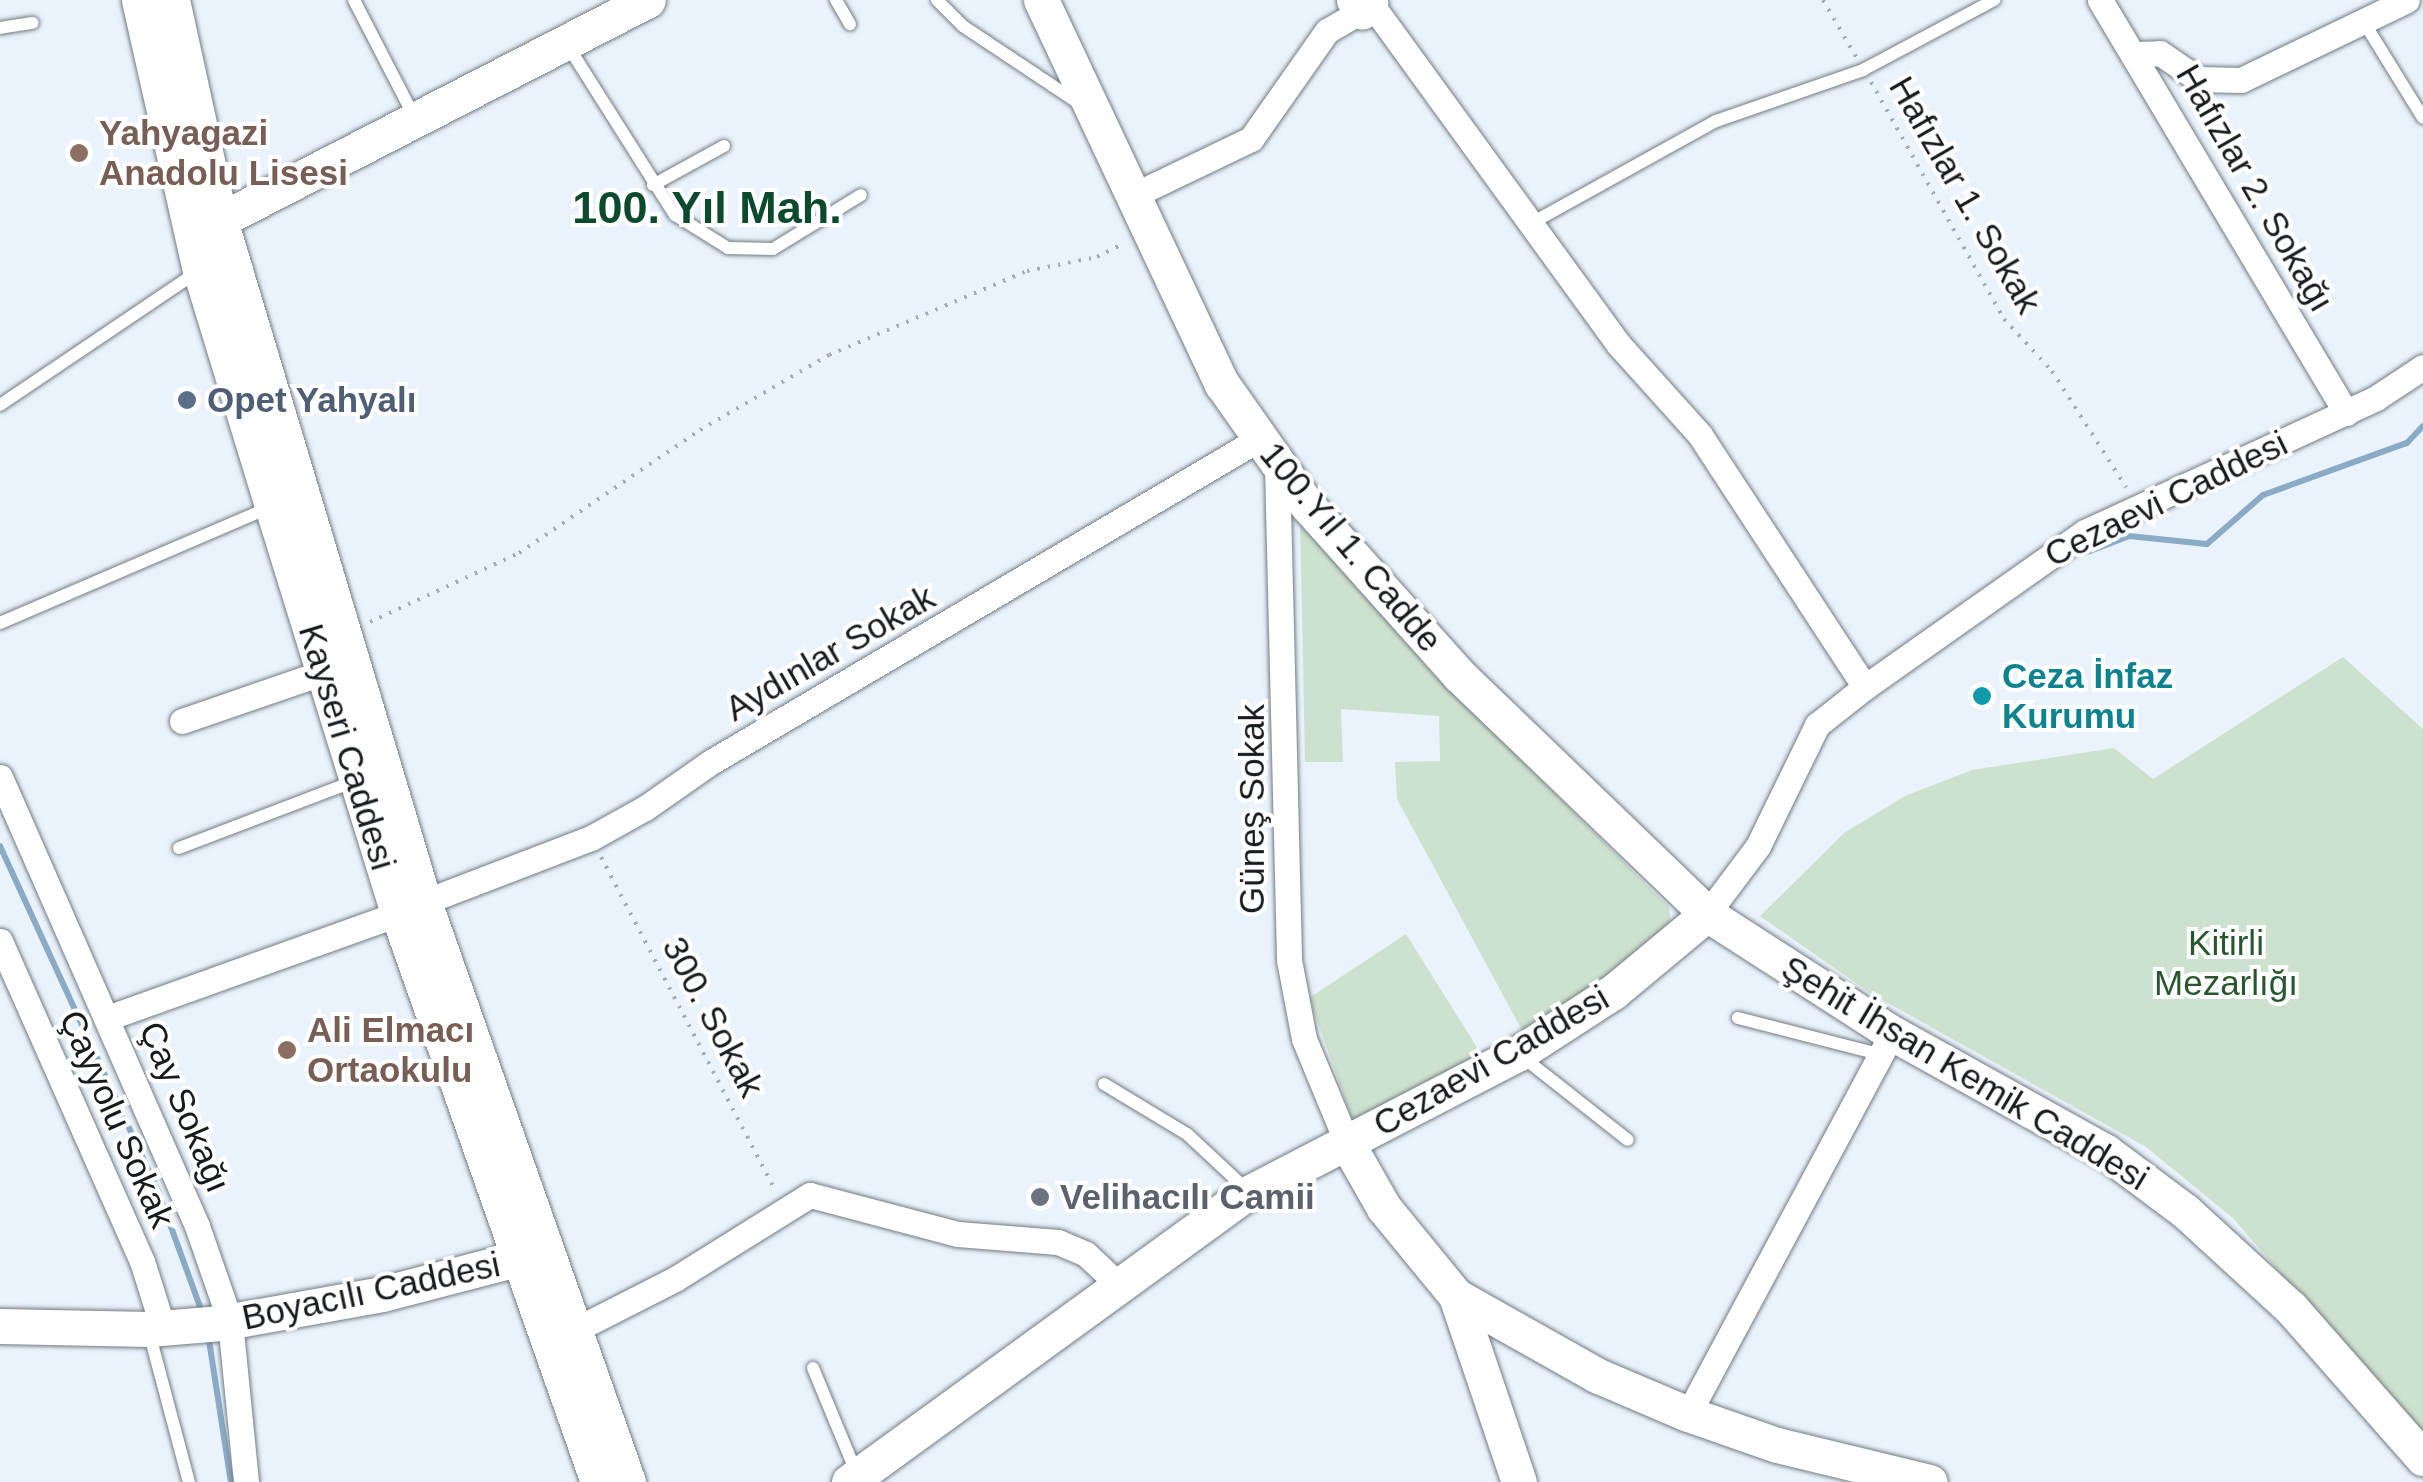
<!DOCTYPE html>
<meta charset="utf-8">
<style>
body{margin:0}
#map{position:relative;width:2423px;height:1482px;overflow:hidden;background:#eaf3fb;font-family:Helvetica,sans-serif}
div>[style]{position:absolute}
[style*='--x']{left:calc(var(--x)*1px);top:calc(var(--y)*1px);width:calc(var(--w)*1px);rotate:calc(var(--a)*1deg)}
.green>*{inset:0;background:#cde2ce}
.stream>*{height:6px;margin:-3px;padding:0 3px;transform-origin:3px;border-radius:3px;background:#8aaac6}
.path>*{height:4px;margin-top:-2px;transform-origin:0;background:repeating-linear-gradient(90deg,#a5acb3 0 2.5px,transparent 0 10.5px)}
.roads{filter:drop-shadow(0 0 2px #737b82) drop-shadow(0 0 2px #737b82)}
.lane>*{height:12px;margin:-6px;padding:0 6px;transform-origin:6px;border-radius:6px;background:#fff}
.street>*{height:25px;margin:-12.5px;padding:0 12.5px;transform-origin:12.5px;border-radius:12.5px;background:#fff}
.secondary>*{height:35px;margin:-17.5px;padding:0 17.5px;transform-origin:17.5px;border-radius:17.5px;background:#fff}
.dots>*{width:28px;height:28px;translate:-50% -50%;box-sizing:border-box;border:5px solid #fff;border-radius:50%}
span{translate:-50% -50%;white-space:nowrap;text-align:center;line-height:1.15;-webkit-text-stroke:8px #fff;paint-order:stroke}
.education-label{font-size:35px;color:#785e54;font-weight:700}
.left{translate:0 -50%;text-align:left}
.street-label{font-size:35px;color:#181b1e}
.service-label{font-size:35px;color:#4e5e75;font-weight:700}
.culture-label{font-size:35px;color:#0d838f;font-weight:700}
.park-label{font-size:35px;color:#28572f}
.worship-label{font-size:35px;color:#5b616d;font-weight:700}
.district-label{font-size:45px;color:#0b4a2c;font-weight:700}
</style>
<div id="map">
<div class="green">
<i style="clip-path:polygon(1300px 520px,1476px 715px,1669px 907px,1671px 925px,1664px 936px,1524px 1034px,1397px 799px,1395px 762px,1440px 761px,1439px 716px,1341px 709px,1343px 762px,1305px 762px)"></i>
<i style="clip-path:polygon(2343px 657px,2423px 729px,2423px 1441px,2234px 1219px,2146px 1147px,1870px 993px,1760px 916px,1844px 833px,1905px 796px,1972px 770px,2114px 748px,2153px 779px)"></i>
<i style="clip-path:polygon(1406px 934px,1483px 1057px,1353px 1121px,1309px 998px)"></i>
</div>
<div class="stream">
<i style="--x:2085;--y:553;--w:47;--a:-21.1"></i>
<i style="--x:2129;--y:536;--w:78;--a:5.9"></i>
<i style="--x:2207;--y:544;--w:74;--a:-41.2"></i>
<i style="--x:2263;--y:495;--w:153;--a:-19.9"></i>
<i style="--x:2407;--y:443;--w:23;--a:-47"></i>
<i style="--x:0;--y:846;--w:383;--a:65.4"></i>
<i style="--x:159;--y:1194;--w:126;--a:70"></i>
<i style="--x:208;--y:1334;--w:150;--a:81.2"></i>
</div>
<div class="path">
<i style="--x:1823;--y:0;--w:66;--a:59.9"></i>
<i style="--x:1871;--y:82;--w:272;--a:60.7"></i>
<i style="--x:2004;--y:319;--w:71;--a:47.3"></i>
<i style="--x:2052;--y:371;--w:138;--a:57.5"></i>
<i style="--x:370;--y:622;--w:164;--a:-24.8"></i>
<i style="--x:519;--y:553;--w:219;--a:-34.2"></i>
<i style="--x:700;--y:430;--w:149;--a:-30.2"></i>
<i style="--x:829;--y:355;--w:215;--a:-23"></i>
<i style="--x:1027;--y:271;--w:71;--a:-11.3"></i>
<i style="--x:1097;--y:257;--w:30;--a:-27"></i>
<i style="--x:601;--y:857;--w:376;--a:62.4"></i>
</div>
<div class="roads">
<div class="lane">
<i style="--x:354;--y:0;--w:133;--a:62.7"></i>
<i style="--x:836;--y:0;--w:28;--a:60"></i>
<i style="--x:937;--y:0;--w:37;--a:45"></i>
<i style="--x:963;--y:26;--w:141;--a:33.7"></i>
<i style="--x:2365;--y:24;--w:110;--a:58.3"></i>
<i style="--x:0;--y:28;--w:33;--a:-9"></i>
<i style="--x:568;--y:46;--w:200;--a:57.7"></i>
<i style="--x:675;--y:215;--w:62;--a:31.9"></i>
<i style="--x:728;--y:248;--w:45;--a:1.3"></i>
<i style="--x:773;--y:249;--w:103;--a:-31.5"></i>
<i style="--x:653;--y:185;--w:81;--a:-28.8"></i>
<i style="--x:1530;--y:224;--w:213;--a:-29"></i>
<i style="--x:1716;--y:121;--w:156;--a:-19.1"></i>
<i style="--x:1863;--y:70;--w:149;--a:-28.1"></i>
<i style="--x:0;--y:405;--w:238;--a:-34"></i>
<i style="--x:0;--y:623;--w:294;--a:-23.2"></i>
<i style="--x:179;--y:848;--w:187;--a:-20.9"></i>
<i style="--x:1738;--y:1018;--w:145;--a:14.4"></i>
<i style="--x:1520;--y:1055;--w:137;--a:38.2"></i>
<i style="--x:1104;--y:1084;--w:97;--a:31.1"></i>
<i style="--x:1187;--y:1134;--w:81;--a:43"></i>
<i style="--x:149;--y:1332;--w:155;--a:75.1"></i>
<i style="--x:813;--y:1368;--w:113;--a:67.5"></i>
</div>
<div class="street">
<i style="--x:2100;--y:0;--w:481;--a:59.2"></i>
<i style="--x:1372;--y:5;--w:420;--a:54"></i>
<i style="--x:1619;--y:345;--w:121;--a:48"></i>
<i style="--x:1700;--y:435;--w:301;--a:56.8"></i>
<i style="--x:2137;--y:54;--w:23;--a:-2"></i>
<i style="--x:2160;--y:53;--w:46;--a:34.4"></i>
<i style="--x:2198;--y:79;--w:43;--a:1.3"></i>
<i style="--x:2241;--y:80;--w:184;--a:-25.7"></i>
<i style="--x:1132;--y:196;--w:132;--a:-25.6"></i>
<i style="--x:1251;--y:139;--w:132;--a:-54.9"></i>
<i style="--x:1327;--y:31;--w:56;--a:-30.3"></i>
<i style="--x:1277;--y:466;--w:494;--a:88.6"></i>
<i style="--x:1289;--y:960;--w:80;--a:79.2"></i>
<i style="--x:1304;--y:1039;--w:113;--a:67.5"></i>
<i style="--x:182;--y:721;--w:150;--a:-19"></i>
<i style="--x:0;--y:777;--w:490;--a:66.3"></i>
<i style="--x:197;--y:1226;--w:101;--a:70.8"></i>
<i style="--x:230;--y:1321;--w:162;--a:84.3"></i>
<i style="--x:424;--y:902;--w:179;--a:-21"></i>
<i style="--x:591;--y:838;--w:62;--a:-29.1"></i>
<i style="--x:645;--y:808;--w:80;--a:-34.9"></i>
<i style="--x:711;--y:762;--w:636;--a:-30.52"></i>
<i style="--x:1707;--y:914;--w:85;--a:-53.1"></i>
<i style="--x:1758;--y:846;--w:135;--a:-64"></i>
<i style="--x:1817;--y:725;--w:61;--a:-38.4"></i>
<i style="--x:1865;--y:687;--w:269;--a:-35.2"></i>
<i style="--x:2085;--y:532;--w:320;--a:-24.7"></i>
<i style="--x:2376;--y:398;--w:56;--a:-33.4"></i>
<i style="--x:0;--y:941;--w:350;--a:66.1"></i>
<i style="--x:142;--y:1261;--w:70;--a:72.6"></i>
<i style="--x:110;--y:1017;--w:306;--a:-19.7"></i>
<i style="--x:577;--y:1329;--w:110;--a:-27"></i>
<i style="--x:675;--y:1279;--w:159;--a:-31.9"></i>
<i style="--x:810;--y:1195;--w:153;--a:14.8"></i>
<i style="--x:958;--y:1234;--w:100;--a:4.6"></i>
<i style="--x:1058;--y:1242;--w:30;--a:23"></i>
<i style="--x:1086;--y:1254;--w:47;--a:43.3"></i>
<i style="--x:1688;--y:1414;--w:432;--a:-61.8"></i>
</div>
<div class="secondary">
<i style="--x:139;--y:0;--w:277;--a:77.3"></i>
<i style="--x:200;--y:270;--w:247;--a:73"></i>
<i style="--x:272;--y:506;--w:427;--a:72.8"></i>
<i style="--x:398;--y:914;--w:602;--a:70.6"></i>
<i style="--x:172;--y:0;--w:225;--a:77.7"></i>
<i style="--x:220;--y:220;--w:712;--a:73.35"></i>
<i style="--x:424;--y:902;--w:615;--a:70.62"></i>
<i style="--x:1041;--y:0;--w:425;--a:64.8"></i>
<i style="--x:1222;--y:384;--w:148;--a:54.9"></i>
<i style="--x:1307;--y:505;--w:229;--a:48.2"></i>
<i style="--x:1460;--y:676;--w:343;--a:43.9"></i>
<i style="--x:1707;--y:914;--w:220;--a:32.8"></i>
<i style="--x:1892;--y:1033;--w:245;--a:29.1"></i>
<i style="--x:2106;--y:1152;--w:99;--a:36.8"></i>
<i style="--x:2185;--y:1211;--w:144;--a:42.5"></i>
<i style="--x:2291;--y:1308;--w:200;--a:48.7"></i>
<i style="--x:1354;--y:0;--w:14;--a:56"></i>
<i style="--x:220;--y:220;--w:481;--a:-27.2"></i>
<i style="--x:1347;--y:1143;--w:75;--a:60.4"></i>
<i style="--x:1384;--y:1208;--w:114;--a:50.7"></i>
<i style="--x:1456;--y:1296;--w:196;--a:71.3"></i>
<i style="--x:1456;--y:1296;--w:161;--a:29.4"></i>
<i style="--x:1596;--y:1375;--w:100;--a:23"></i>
<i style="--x:1688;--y:1414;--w:94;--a:19.2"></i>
<i style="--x:1777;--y:1445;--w:157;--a:13.6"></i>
<i style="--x:0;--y:1326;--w:149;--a:1.2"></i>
<i style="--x:149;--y:1329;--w:72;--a:-4.8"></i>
<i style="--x:221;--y:1323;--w:164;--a:-10.2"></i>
<i style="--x:382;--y:1294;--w:143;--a:-14.6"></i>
<i style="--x:849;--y:1482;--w:485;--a:-36"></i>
<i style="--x:1241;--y:1197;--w:313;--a:-27.4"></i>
<i style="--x:1519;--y:1053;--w:112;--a:-33"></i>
<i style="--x:1613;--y:992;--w:122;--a:-39.7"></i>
</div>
</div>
<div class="dots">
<i style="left:79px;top:153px;background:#8d6e63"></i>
<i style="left:187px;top:400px;background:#5c6f8a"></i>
<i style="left:1982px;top:696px;background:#0f9aa8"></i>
<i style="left:287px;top:1050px;background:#8d6e63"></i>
<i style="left:1040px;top:1197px;background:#6b7280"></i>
</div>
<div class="education-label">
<span class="left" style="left:99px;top:153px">Yahyagazi<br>Anadolu Lisesi</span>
<span class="left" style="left:307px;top:1050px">Ali Elmacı<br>Ortaokulu</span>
</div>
<div class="street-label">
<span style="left:2255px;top:188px;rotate:60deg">Hafızlar 2. Sokağı</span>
<span style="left:1965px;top:195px;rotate:60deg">Hafızlar 1. Sokak</span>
<span style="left:2166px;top:499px;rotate:-26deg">Cezaevi Caddesi</span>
<span style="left:1351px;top:547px;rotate:50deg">100.Yıl 1. Cadde</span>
<span style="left:830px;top:653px;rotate:-30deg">Aydınlar Sokak</span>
<span style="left:347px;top:747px;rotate:73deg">Kayseri Caddesi</span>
<span style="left:1252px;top:809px;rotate:-90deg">Güneş Sokak</span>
<span style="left:713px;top:1017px;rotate:62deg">300. Sokak</span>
<span style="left:1491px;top:1061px;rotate:-30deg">Cezaevi Caddesi</span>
<span style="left:1965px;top:1073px;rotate:31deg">Şehit İhsan Kemik Caddesi</span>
<span style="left:185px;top:1107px;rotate:67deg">Çay Sokağı</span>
<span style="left:117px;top:1119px;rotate:66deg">Çayyolu Sokak</span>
<span style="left:371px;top:1291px;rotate:-12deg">Boyacılı Caddesi</span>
</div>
<div class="service-label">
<span class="left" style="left:207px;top:400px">Opet Yahyalı</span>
</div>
<div class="culture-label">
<span class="left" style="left:2002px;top:696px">Ceza İnfaz<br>Kurumu</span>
</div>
<div class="park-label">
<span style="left:2226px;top:963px">Kitirli<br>Mezarlığı</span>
</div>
<div class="worship-label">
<span class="left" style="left:1060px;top:1197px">Velihacılı Camii</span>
</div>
<div class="district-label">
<span style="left:707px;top:208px">100. Yıl Mah.</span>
</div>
</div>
